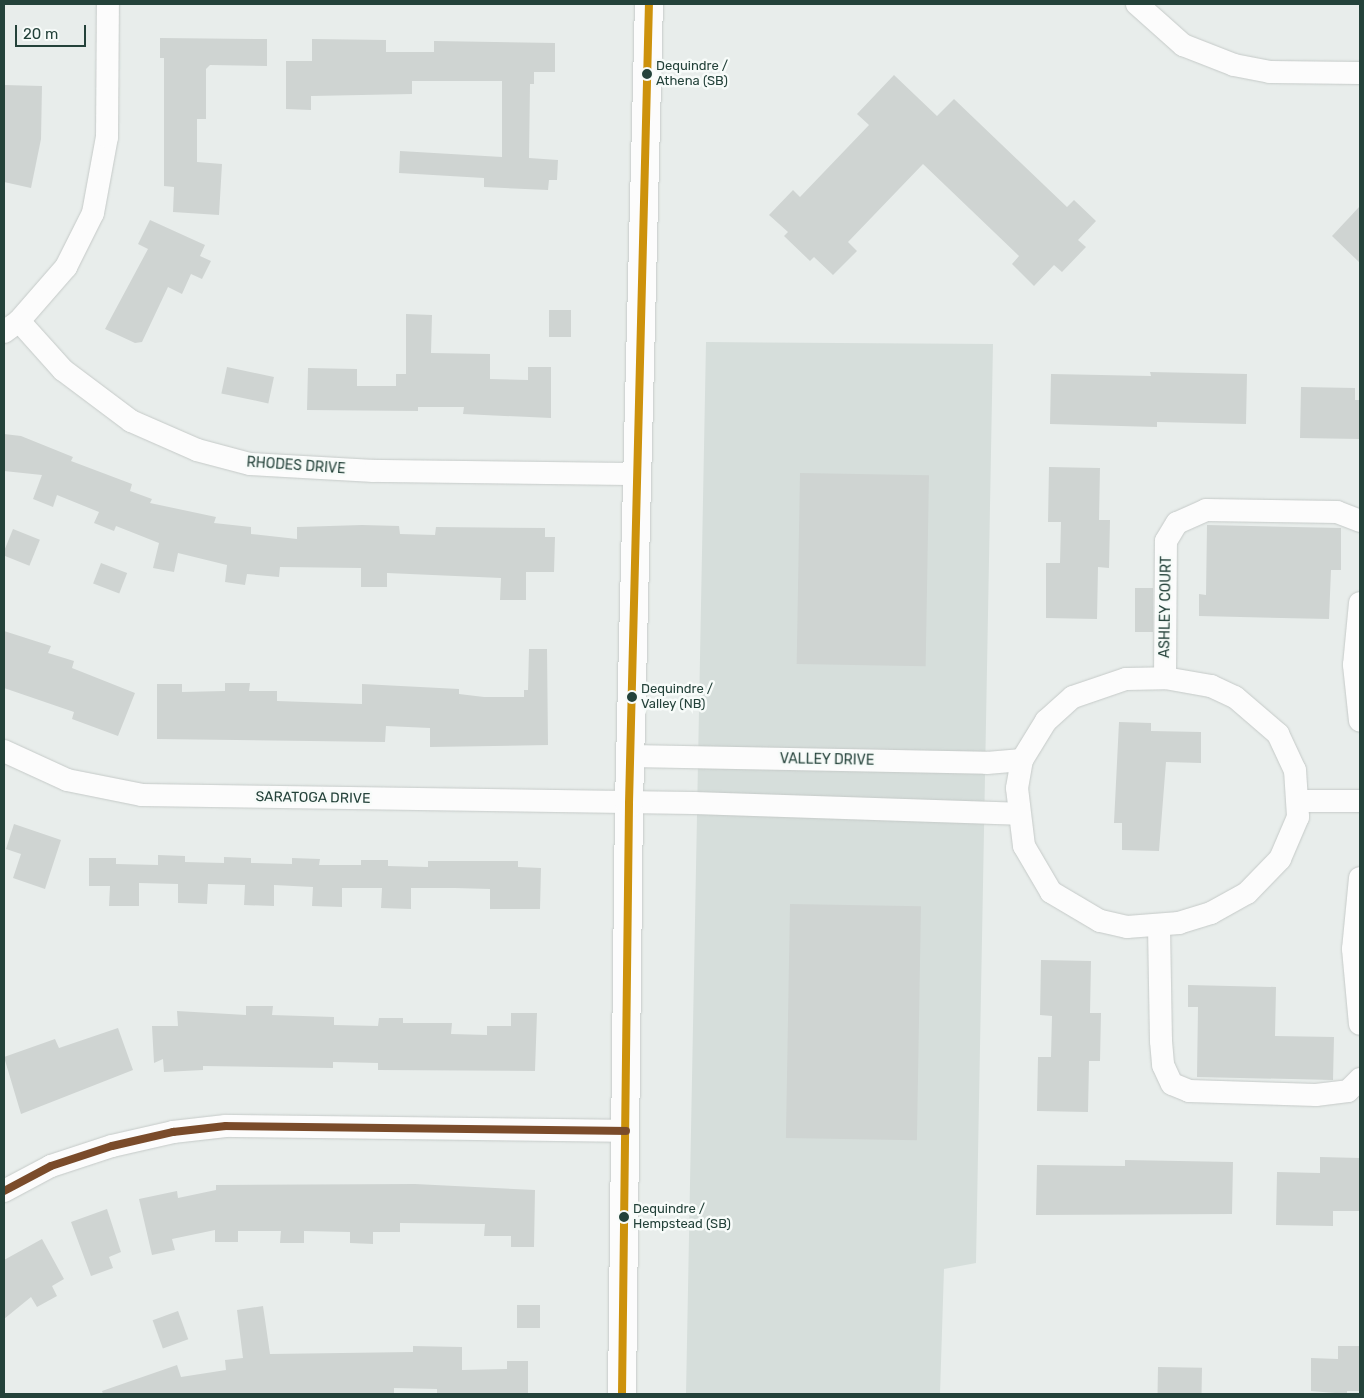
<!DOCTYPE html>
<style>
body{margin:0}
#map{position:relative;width:1364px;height:1398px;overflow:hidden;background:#e8edeb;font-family:Rubik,sans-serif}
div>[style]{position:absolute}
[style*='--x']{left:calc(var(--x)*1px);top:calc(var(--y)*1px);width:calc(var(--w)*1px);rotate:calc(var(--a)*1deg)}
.built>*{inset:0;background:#d6dedb}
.building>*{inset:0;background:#cfd4d2;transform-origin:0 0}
.roads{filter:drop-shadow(0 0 1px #c5cac8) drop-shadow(0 0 1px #c5cac8)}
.street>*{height:22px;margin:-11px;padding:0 11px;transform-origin:11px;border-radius:11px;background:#fcfcfc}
.secondary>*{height:28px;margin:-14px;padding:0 14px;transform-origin:14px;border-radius:14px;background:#fcfcfc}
.bus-1>*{height:8px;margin:-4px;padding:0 4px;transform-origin:4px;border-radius:4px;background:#cd920c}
.bus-2>*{height:8px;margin:-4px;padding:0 4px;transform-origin:4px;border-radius:4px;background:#7a4b2a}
.dots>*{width:14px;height:14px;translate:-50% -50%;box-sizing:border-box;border:2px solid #f7fbf9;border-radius:50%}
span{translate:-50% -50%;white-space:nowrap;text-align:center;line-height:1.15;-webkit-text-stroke:5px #f7fbf9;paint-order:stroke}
.bus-label{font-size:13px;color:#24423a}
.left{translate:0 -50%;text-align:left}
.street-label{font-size:14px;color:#24423a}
.frame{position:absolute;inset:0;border:5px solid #24423a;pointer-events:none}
.scale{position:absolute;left:15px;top:25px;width:71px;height:22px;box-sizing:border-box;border:2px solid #24423a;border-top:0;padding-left:6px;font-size:15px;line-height:18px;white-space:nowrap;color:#24423a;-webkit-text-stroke:4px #f7fbf9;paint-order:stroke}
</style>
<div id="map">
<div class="built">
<i style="clip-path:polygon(706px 342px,993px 344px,976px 1263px,944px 1269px,940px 1394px,686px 1394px)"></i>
</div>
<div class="building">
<i style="clip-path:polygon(160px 38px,267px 39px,267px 66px,210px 65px,206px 69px,206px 119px,197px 119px,197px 162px,222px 164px,219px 215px,173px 212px,174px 187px,164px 186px,164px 58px,160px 58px)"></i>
<i style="clip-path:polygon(312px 39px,386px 40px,386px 52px,434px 52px,434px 41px,555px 43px,555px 72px,534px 72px,534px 84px,530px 84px,529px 158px,558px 160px,557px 180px,549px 180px,548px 190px,484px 187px,484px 178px,399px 173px,400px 151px,502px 157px,502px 81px,412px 81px,412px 94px,311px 96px,311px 110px,286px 109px,286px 61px,312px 61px)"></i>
<i style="clip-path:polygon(894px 75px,937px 116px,954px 99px,1067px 207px,1074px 200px,1096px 221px,1078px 240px,1086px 247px,1062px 272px,1054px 265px,1034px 286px,1012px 264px,1019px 256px,923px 164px,848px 242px,857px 251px,833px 275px,814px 257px,810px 261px,784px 236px,788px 232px,769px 215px,793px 190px,800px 197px,869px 125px,857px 114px)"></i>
<i style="clip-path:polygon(4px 85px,42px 86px,41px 139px,31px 188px,4px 182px)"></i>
<i style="clip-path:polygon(1360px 206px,1360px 263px,1332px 236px)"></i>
<i style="clip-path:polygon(150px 220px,205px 245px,200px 256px,211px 261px,202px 279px,191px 274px,182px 294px,168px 287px,142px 342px,135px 343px,105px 329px,148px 249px,138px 244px)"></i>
<i style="left:549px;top:310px;width:22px;height:27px"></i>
<i style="clip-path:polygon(406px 314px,432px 315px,431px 353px,490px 354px,490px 379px,528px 380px,528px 367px,551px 367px,551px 418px,463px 414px,464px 407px,418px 407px,418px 411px,307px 410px,308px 368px,357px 369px,357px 386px,396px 386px,396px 374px,406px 374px)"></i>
<i style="left:227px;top:367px;width:48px;height:27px;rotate:12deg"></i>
<i style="clip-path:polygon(1150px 372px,1247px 374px,1246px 424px,1157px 422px,1157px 427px,1050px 424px,1051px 374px,1151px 376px)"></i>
<i style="clip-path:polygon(1301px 387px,1355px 388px,1355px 400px,1360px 400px,1360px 439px,1300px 438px)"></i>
<i style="clip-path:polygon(4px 434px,21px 436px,73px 457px,71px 461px,132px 484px,130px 491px,152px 499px,150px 503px,216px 517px,214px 523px,251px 527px,251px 534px,297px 539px,297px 527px,362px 525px,399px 526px,400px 534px,435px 535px,436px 527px,545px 528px,545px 537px,555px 537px,554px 572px,526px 572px,526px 600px,500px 600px,501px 578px,387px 573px,387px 587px,361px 587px,361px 568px,280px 567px,279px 577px,247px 574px,245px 585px,225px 582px,227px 565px,178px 553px,174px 572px,153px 568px,159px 543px,116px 526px,114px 531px,94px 523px,99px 512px,57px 495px,53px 507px,33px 499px,42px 475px,4px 471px)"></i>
<i style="clip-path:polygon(1049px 467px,1100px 468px,1099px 520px,1110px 520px,1109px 568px,1098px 567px,1097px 619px,1046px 618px,1046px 563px,1060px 563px,1061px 522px,1048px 522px)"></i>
<i style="left:800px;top:473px;width:129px;height:191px;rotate:1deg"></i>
<i style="clip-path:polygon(1207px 525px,1341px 528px,1341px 570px,1331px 570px,1329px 619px,1199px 616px,1199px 594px,1206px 595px)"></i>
<i style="left:13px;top:529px;width:29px;height:28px;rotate:22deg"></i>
<i style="left:101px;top:563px;width:28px;height:22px;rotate:21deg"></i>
<i style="left:1135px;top:588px;width:18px;height:44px"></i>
<i style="clip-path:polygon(4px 631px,51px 646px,48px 653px,74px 661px,72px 668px,135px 693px,118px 736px,72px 719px,74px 712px,4px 688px)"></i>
<i style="clip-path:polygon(529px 649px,547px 649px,548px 745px,430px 747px,430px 728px,386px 726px,385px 742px,157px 739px,157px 684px,182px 684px,182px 692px,225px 691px,225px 683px,250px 683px,249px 691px,277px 691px,277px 701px,362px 704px,362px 684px,459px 689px,459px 694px,484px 697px,524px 697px,524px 690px,528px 690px)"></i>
<i style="clip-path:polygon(1119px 722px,1151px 723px,1151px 731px,1201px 732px,1201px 763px,1166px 762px,1159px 851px,1122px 850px,1122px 823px,1114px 823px)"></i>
<i style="clip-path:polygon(14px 824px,61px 840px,45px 889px,13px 878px,21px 854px,6px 849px)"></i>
<i style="clip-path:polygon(158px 855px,185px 856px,185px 862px,224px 863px,224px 857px,251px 858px,251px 863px,292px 864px,292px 858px,320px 859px,319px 865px,361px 865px,361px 860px,388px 860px,388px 866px,428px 867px,428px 861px,518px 861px,518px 867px,541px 868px,540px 909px,490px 909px,490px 889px,455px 888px,411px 888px,411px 909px,381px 908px,382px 888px,342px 888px,342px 907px,312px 906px,313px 887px,274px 885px,274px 906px,244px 905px,245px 885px,208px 884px,207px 904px,178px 903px,178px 884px,139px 883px,139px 906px,109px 906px,110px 886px,89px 886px,89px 858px,116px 858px,116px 864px,158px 865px)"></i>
<i style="left:790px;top:904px;width:131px;height:234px;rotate:1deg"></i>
<i style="clip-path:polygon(1041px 960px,1091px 961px,1090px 1013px,1101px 1013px,1100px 1061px,1089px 1061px,1088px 1112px,1037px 1111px,1038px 1057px,1051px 1057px,1052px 1016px,1040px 1015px)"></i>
<i style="clip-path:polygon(1188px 985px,1276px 987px,1275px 1036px,1334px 1037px,1333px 1080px,1197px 1077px,1198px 1007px,1188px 1007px)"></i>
<i style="clip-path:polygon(246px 1006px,273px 1006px,272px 1015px,334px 1017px,334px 1025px,378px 1026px,379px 1018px,403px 1018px,403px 1023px,452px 1023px,451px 1034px,487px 1035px,487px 1026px,511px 1026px,511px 1013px,537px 1013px,535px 1071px,378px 1070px,378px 1063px,333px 1062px,333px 1068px,203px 1066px,203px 1070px,164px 1072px,163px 1059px,154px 1063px,152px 1026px,178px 1026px,177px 1011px,246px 1015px)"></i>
<i style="clip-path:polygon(118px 1028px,133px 1070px,21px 1114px,4px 1057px,55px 1039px,59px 1048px)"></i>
<i style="clip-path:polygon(1320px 1157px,1360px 1158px,1360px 1211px,1333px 1211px,1333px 1226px,1276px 1225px,1277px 1172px,1320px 1173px)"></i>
<i style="clip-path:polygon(1125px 1160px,1233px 1162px,1232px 1214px,1036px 1215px,1037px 1165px,1125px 1166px)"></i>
<i style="clip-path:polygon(415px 1184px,535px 1190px,534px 1247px,511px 1247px,511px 1236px,484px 1236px,485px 1224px,400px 1223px,400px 1232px,373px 1232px,373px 1244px,350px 1243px,350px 1232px,304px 1231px,304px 1243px,280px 1243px,281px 1231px,238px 1231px,238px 1242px,215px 1242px,215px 1230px,172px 1239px,175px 1250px,152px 1255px,139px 1199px,177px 1191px,178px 1198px,216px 1190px,216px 1185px)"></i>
<i style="clip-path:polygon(107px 1209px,121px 1252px,109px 1257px,113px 1268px,91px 1276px,71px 1222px)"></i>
<i style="clip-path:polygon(42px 1239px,64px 1279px,52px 1286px,57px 1296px,37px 1307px,31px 1297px,4px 1319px,4px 1260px)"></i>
<i style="left:517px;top:1305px;width:23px;height:23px"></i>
<i style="clip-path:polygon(263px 1306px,270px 1354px,413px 1352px,413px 1346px,462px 1347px,462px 1370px,507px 1369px,507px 1361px,528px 1361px,528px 1394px,437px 1394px,437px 1389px,394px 1388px,394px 1394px,103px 1394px,102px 1391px,177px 1365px,181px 1377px,226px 1370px,225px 1360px,243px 1358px,237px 1310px)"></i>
<i style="left:178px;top:1311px;width:30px;height:27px;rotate:70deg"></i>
<i style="clip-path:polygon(1338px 1346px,1360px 1346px,1360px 1391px,1347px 1391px,1347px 1394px,1311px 1391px,1311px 1358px,1338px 1359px)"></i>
<i style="left:1158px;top:1367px;width:44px;height:27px;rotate:1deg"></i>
</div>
<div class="roads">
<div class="street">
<i style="--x:1137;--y:4;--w:62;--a:41.7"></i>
<i style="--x:1183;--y:45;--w:55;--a:21.4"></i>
<i style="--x:1234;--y:65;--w:37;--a:11"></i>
<i style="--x:1270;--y:72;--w:90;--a:0.6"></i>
<i style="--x:19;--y:321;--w:72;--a:-49"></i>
<i style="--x:66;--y:267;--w:60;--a:-63.4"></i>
<i style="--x:93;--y:213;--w:77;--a:-79.6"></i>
<i style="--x:107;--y:137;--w:133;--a:-89.6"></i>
<i style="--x:4;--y:332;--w:19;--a:-36"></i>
<i style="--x:19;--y:321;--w:66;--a:48.1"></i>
<i style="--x:63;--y:370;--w:85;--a:36.9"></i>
<i style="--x:131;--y:421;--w:72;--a:23.7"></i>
<i style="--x:197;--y:450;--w:55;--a:14.8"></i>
<i style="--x:250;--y:464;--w:124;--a:3.2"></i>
<i style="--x:374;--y:471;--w:264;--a:0.7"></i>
<i style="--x:1360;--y:603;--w:62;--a:95.5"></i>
<i style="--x:1354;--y:665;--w:56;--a:83.9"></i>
<i style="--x:1165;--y:678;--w:47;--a:9.9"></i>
<i style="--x:1211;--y:686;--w:26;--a:25"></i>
<i style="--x:1235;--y:697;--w:57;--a:40.7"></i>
<i style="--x:1278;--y:734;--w:40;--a:65"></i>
<i style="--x:1295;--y:770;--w:47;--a:86.3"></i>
<i style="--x:1298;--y:817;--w:46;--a:113.2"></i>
<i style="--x:1280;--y:859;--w:47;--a:134.1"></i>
<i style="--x:1247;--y:893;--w:41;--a:150.9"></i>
<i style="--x:1211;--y:913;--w:34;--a:163"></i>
<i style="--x:1179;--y:923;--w:52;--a:175.6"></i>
<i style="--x:1127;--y:927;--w:28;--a:-167"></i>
<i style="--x:1100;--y:921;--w:57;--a:-149.4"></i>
<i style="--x:1051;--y:892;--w:53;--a:-120.4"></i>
<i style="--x:1024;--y:846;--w:58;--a:-96.9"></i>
<i style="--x:1017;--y:788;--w:28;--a:-80"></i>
<i style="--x:1022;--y:760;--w:46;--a:-58.4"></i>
<i style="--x:1046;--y:721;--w:36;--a:-42"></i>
<i style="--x:1073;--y:697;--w:56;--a:-18.8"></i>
<i style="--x:1126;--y:679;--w:39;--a:-1"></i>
<i style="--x:1165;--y:678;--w:137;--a:-89.6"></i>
<i style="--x:1166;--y:541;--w:21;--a:-59"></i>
<i style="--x:1177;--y:523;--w:32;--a:-24"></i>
<i style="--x:1206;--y:510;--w:131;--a:0.9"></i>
<i style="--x:1337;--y:512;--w:25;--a:21"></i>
<i style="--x:4;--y:751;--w:69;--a:24.7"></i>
<i style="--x:67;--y:780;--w:76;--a:11.3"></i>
<i style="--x:142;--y:795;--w:552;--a:0.83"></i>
<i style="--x:694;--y:803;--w:324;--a:1.9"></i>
<i style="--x:631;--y:756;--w:356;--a:1.1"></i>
<i style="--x:987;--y:763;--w:35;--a:-5"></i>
<i style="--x:1300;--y:801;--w:60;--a:0"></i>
<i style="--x:1360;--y:878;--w:71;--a:95.6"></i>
<i style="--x:1353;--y:949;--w:75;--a:84.7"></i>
<i style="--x:1159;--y:927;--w:114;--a:89"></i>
<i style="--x:1161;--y:1041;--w:24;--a:85"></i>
<i style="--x:1163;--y:1065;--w:21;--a:65"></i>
<i style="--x:1172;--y:1084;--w:18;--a:22"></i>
<i style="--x:1189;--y:1091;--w:127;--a:1.8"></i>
<i style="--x:1316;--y:1095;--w:32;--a:-7"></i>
<i style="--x:1348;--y:1091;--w:17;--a:-45"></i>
<i style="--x:4;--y:1191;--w:53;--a:-28"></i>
<i style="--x:51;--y:1166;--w:64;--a:-18.2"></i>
<i style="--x:112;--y:1146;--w:63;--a:-12.9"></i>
<i style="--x:173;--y:1132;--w:53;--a:-6.5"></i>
<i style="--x:226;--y:1126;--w:400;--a:0.7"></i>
</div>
<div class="secondary">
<i style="--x:622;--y:1394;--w:591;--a:-89.32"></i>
<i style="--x:629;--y:803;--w:799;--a:-88.57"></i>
</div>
</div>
<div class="bus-1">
<i style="--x:622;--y:1394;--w:591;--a:-89.32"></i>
<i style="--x:629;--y:803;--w:799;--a:-88.57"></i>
</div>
<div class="bus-2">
<i style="--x:4;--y:1191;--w:53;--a:-28"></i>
<i style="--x:51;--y:1166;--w:64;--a:-18.2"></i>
<i style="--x:112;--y:1146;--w:63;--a:-12.9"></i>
<i style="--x:173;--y:1132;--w:53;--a:-6.5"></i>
<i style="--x:226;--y:1126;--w:400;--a:0.7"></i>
</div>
<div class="dots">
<i style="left:647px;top:74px;background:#24423a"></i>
<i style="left:632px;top:697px;background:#24423a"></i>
<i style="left:624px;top:1217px;background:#24423a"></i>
</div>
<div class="bus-label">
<span class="left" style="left:656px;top:74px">Dequindre /<br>Athena (SB)</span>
<span class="left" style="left:641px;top:697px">Dequindre /<br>Valley (NB)</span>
<span class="left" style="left:633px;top:1217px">Dequindre /<br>Hempstead (SB)</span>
</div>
<div class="street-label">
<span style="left:296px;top:466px;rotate:4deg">RHODES DRIVE</span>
<span style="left:1166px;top:607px;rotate:-89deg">ASHLEY COURT</span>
<span style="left:827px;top:760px;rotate:1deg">VALLEY DRIVE</span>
<span style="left:313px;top:798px;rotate:1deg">SARATOGA DRIVE</span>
</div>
<div class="frame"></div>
<div class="scale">20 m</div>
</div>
